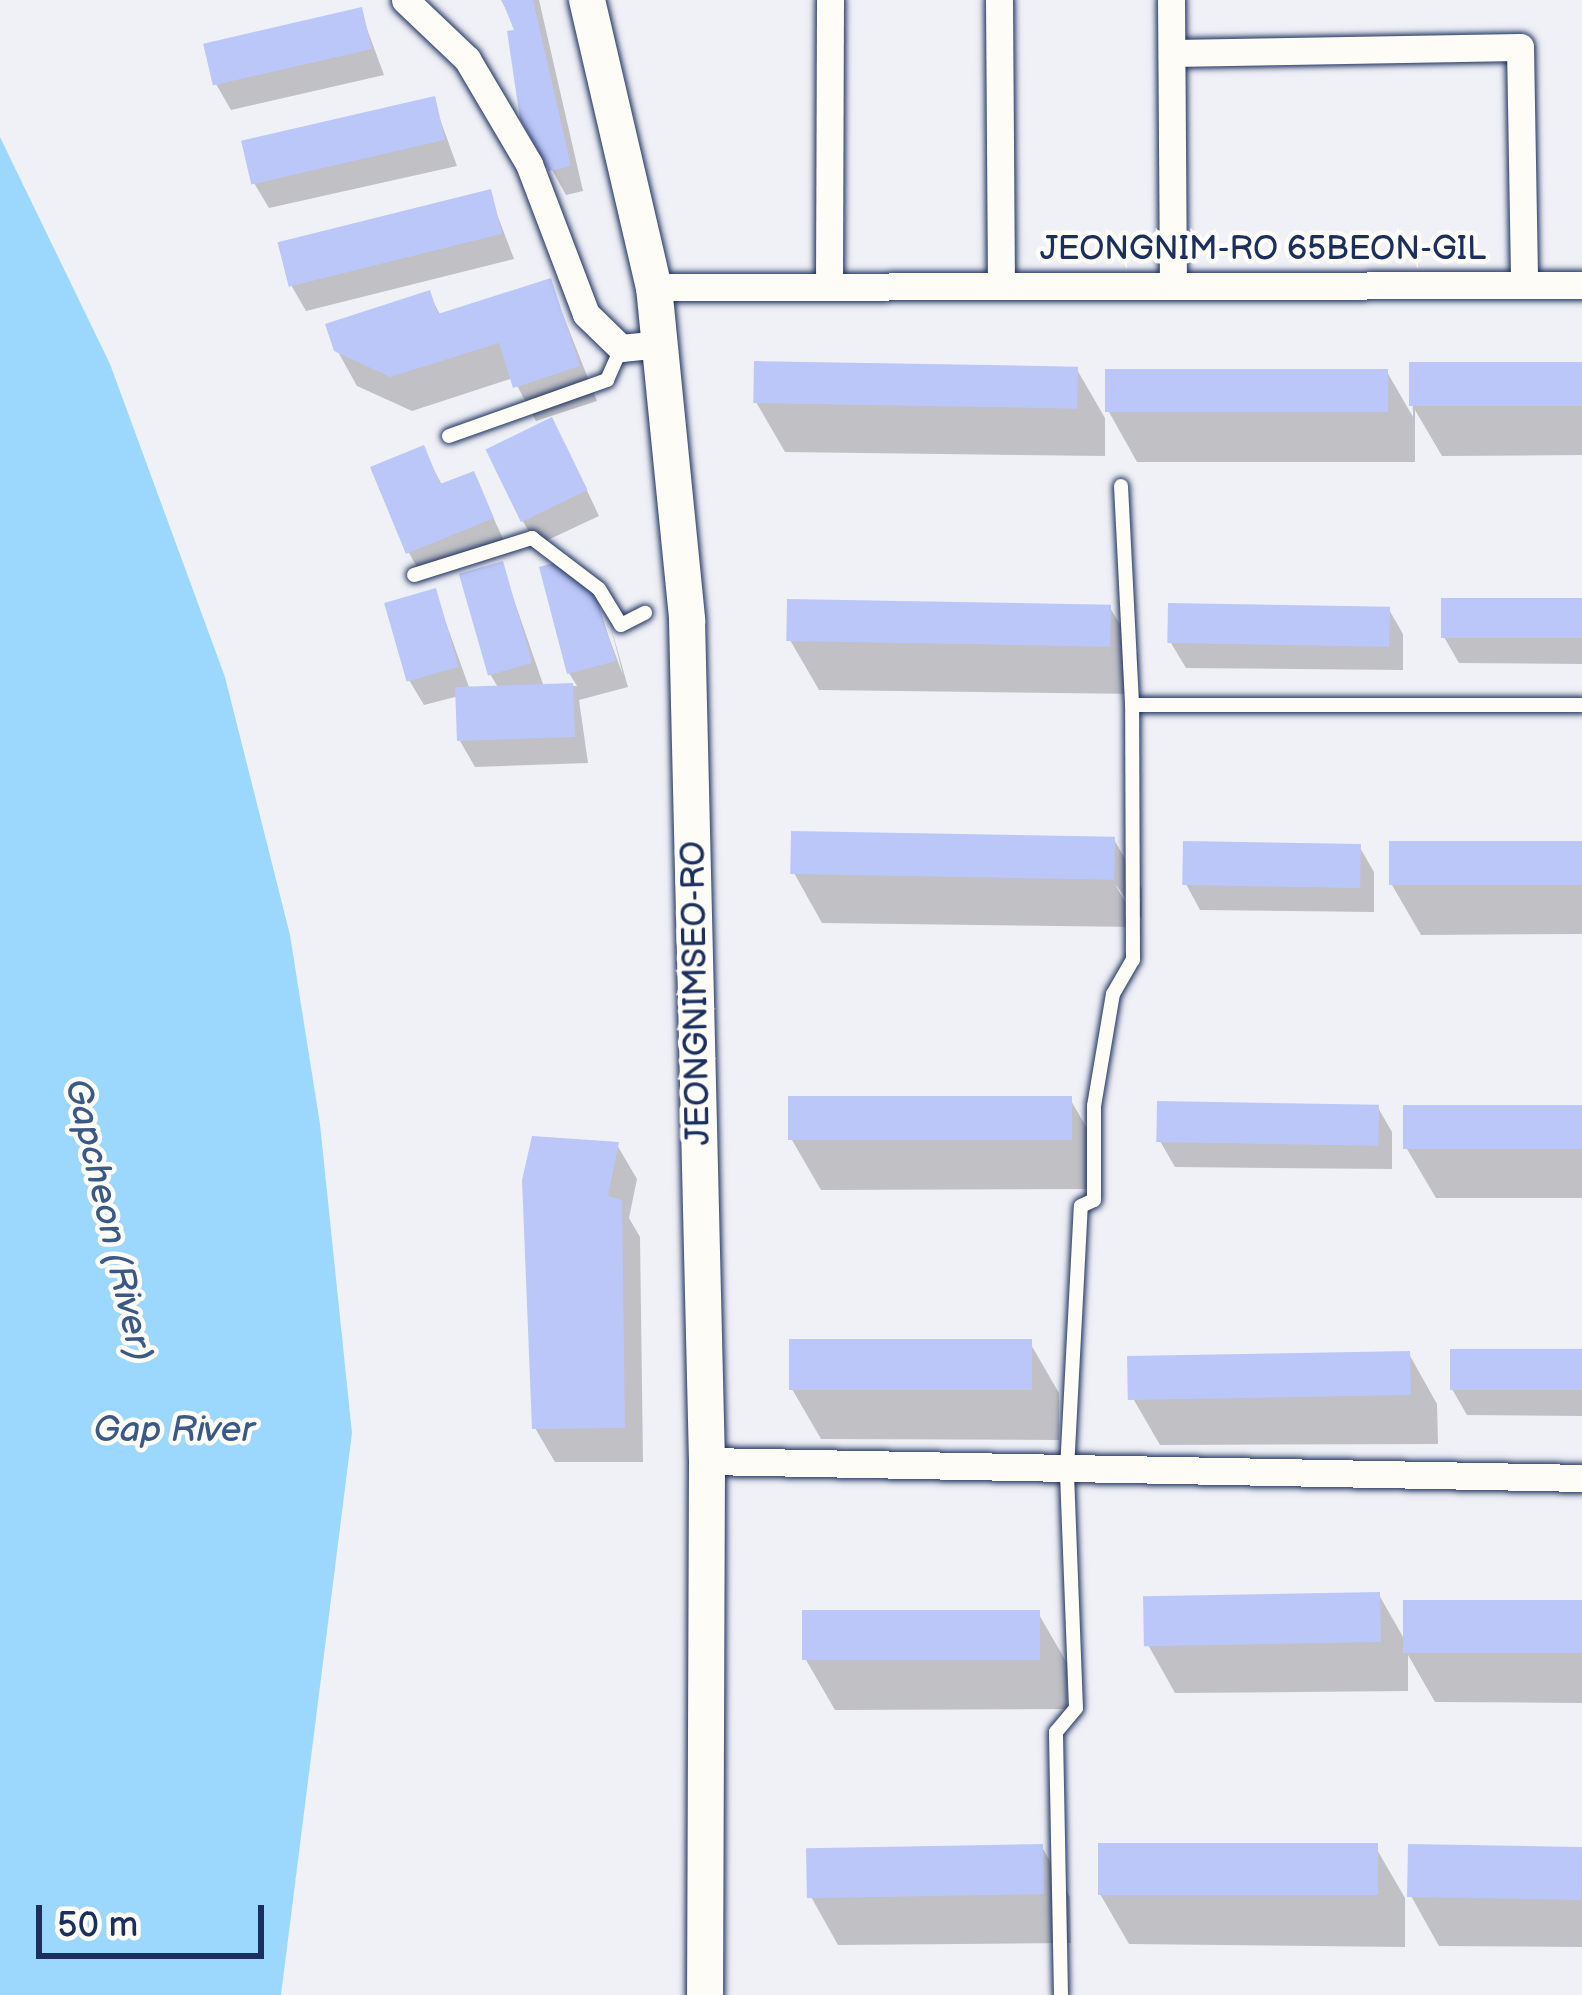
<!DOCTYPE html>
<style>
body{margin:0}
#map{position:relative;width:1582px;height:1995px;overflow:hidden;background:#f0f1f7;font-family:"Balsamiq Sans",sans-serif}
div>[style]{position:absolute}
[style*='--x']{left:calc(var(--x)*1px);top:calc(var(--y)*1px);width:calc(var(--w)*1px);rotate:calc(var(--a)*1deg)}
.water>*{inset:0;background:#9cd8fd}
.shadow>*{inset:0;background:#0003}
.building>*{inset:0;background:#bbc7f8;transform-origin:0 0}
.roads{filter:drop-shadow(0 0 3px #1b2f5e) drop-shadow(0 0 3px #1b2f5e)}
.service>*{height:14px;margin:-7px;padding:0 7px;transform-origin:7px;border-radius:7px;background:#fdfcf7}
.minor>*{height:27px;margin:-13.5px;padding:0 13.5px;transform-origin:13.5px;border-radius:13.5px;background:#fdfcf7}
.secondary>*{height:36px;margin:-18px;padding:0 18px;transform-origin:18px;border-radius:18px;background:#fdfcf7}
span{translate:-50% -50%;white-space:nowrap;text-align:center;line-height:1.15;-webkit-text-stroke:9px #fdfcf7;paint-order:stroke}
.street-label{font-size:33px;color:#1b2f5e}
.water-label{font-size:36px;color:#3b5986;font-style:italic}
.scale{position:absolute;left:36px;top:1905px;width:228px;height:54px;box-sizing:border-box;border:6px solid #1b2f5e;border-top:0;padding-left:15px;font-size:36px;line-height:42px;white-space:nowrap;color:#1b2f5e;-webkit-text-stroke:9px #fdfcf7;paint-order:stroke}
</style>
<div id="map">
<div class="water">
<i style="clip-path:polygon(0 137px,110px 364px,225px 677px,290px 935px,320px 1124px,352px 1433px,281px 1995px,0 1995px)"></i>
</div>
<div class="shadow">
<i style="clip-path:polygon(501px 0,539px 0,583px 191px,566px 195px,523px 118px,518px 32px)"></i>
<i style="clip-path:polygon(360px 10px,384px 75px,231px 110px,216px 84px)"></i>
<i style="clip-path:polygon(433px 100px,457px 166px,269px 208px,254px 183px)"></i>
<i style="clip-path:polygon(489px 193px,514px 259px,306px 311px,291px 285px)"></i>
<i style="clip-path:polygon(550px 282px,597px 401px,536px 421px,513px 378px,412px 411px,357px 386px,337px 350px,429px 294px,441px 316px)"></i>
<i style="clip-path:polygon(1582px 365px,1582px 455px,1442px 456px,1415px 410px,1415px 462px,1137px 462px,1109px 412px,1387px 372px,1413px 417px,1412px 366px)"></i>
<i style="clip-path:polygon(1076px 368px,1105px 418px,1105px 456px,785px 452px,756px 402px)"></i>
<i style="clip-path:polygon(566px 446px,599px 516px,537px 545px,522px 520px)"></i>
<i style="clip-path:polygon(423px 449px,443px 487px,473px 474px,506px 545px,423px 578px,409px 553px)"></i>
<i style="clip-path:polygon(502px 565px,544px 687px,577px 686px,569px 673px,594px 597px,623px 675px,610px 624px,628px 687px,579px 700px,588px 763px,475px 767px,460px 741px,459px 696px,424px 705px,409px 680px,435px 592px,470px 690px,499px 689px,490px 674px)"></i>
<i style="clip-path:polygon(1582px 602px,1582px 664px,1459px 663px,1444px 637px)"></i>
<i style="clip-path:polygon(1109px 606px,1138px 655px,1138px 694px,819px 690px,790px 640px)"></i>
<i style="clip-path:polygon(1388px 608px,1403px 634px,1403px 670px,1186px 668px,1171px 643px)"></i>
<i style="clip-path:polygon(1113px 838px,1142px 888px,1142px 919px,1115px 884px,1139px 927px,822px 923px,794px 873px)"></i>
<i style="clip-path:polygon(1582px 844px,1582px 934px,1421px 935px,1392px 885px)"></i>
<i style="clip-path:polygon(1359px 846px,1374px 872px,1374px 912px,1200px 910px,1186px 884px)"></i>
<i style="clip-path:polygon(1070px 1099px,1099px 1149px,1099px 1189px,821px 1190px,792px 1140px)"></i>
<i style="clip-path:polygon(1377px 1106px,1392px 1132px,1392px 1169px,1175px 1167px,1160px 1141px)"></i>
<i style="clip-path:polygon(1582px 1108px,1582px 1198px,1436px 1198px,1407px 1149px)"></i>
<i style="clip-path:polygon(617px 1145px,637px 1179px,629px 1218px,640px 1237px,643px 1462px,555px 1462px,535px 1428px)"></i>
<i style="clip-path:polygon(1030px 1343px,1059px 1393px,1059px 1440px,821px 1439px,792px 1389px)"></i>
<i style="clip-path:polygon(1582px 1353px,1582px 1416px,1467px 1415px,1452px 1389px)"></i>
<i style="clip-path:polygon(1409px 1354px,1437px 1404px,1438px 1444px,1160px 1445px,1131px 1395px)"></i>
<i style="clip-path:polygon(1379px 1595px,1406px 1642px,1582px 1604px,1582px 1703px,1435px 1702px,1408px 1655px,1408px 1691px,1175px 1693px,1147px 1643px)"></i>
<i style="clip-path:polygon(1038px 1613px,1067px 1663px,1067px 1709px,835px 1710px,806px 1660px)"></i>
<i style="clip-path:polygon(1042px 1847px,1070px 1897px,1071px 1943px,838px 1945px,810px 1895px)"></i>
<i style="clip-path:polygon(1376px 1848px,1405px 1898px,1405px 1947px,1129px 1944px,1100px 1894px)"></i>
<i style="clip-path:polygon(1582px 1849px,1582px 1947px,1439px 1946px,1411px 1896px)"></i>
</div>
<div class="building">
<i style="clip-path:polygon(502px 0,533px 0,571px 166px,549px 171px,520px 119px,507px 31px,514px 30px)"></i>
<i style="left:362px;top:7px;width:43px;height:163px;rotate:77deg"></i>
<i style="left:435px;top:96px;width:45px;height:199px;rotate:77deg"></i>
<i style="left:491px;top:189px;width:46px;height:220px;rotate:76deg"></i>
<i style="clip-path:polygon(551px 278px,580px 366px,513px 388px,499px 343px,390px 377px,334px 351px,325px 324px,430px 290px,438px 314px)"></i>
<i style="left:754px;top:361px;width:324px;height:42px;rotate:1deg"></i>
<i style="left:1582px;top:362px;width:44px;height:173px;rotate:90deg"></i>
<i style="left:1388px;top:369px;width:43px;height:283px;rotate:90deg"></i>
<i style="left:552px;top:417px;width:81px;height:74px;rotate:64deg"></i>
<i style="clip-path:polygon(424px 445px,440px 484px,474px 471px,494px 518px,406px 554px,370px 467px)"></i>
<i style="left:503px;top:561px;width:106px;height:46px;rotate:74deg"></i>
<i style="clip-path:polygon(554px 563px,596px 595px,616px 661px,567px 674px,539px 567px)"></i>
<i style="left:436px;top:588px;width:82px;height:54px;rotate:74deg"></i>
<i style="left:1441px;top:598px;width:141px;height:40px"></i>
<i style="left:787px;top:599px;width:324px;height:42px;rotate:1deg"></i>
<i style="left:1168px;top:603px;width:222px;height:40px;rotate:1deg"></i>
<i style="left:573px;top:683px;width:54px;height:118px;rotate:88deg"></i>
<i style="left:791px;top:831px;width:324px;height:43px;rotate:1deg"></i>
<i style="left:1183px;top:841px;width:178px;height:44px;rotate:1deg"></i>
<i style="left:1582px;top:841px;width:44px;height:193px;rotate:90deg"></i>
<i style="left:1072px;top:1096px;width:44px;height:284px;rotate:90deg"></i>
<i style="left:1157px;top:1101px;width:222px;height:41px;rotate:1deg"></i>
<i style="left:1582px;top:1105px;width:44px;height:179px;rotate:90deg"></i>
<i style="clip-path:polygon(532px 1136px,619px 1142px,608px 1196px,622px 1200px,625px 1428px,532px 1429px,522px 1180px)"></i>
<i style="left:789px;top:1339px;width:243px;height:51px"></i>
<i style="left:1450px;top:1349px;width:132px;height:41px"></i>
<i style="left:1410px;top:1351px;width:44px;height:283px;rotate:89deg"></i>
<i style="left:1380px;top:1592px;width:50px;height:237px;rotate:89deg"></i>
<i style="left:1403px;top:1600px;width:179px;height:53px"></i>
<i style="left:1040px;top:1610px;width:50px;height:238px;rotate:90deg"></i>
<i style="left:1098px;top:1843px;width:280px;height:52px"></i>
<i style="left:1043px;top:1844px;width:50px;height:237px;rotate:89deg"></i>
<i style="left:1408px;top:1844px;width:174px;height:53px;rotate:1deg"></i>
</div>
<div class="roads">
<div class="service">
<i style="--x:449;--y:436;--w:168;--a:-19.5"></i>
<i style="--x:607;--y:380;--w:35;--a:-66"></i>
<i style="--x:1121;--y:486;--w:219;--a:87.1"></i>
<i style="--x:414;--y:575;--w:124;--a:-17.4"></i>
<i style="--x:532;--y:538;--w:84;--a:37.3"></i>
<i style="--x:599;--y:589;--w:42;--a:58.6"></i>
<i style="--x:621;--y:625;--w:27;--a:-27"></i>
<i style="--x:1061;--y:1995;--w:263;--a:-91.1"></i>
<i style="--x:1056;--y:1732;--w:31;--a:-50"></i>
<i style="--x:1076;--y:1708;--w:238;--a:-92.2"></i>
<i style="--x:1067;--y:1470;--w:264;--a:-87"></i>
<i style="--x:1081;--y:1206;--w:14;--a:-25"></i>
<i style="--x:1094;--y:1200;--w:94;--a:-90"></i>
<i style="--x:1094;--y:1106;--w:114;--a:-80.4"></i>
<i style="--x:1113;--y:994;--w:39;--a:-60"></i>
<i style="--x:1133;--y:960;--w:255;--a:-90.2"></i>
<i style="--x:1132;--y:705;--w:450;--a:0"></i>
</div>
<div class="minor">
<i style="--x:405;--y:0;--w:86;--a:43.6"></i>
<i style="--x:467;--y:59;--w:122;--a:59.4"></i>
<i style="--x:529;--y:164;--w:160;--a:69.2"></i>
<i style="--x:586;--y:314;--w:49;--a:44.2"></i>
<i style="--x:621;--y:348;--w:40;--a:-5.7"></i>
<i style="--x:999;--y:0;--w:286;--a:89.6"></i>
<i style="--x:1171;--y:0;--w:286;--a:89.6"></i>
<i style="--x:1172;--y:53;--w:348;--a:-1"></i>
<i style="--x:1520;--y:47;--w:238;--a:89"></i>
<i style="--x:654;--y:287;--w:928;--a:-0.12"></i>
<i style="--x:829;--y:287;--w:287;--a:-89.8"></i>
<i style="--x:707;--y:1461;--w:875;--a:1.11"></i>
</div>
<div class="secondary">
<i style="--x:587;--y:0;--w:295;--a:76.9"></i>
<i style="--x:654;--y:287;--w:335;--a:84.3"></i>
<i style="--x:687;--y:620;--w:841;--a:88.64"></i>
<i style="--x:707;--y:1461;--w:534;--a:90.21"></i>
</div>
</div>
<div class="street-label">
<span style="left:1263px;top:250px">JEONGNIM-RO 65BEON-GIL</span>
<span style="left:697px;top:993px;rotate:-91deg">JEONGNIMSEO-RO</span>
</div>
<div class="water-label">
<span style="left:108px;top:1220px;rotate:77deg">Gapcheon (River)</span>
<span style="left:174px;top:1431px">Gap River</span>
</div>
<div class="scale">50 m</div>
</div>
